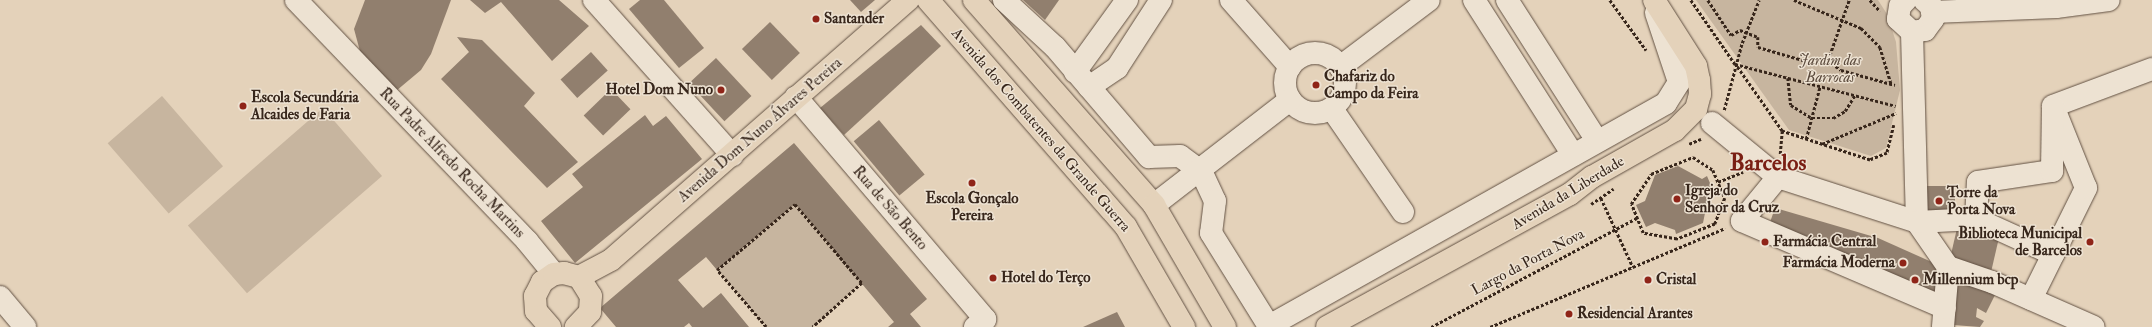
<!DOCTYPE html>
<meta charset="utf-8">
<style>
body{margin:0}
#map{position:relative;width:2152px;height:327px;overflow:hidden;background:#e4d2ba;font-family:"IM FELL Double Pica",serif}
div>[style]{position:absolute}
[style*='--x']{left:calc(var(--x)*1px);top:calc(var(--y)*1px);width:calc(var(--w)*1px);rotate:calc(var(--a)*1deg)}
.green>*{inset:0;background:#c7b59f;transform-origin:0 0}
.building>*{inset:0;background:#917f6e;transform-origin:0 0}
.path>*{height:2.5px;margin-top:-1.25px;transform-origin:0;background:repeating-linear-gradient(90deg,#37261b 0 3px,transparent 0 5px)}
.roads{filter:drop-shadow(0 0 1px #625143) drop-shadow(0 0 1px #625143)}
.minor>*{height:22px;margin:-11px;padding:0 11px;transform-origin:11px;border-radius:11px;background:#ede2d2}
.minor>.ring{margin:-11px;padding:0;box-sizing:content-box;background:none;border:22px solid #ede2d2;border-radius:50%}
.major>*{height:22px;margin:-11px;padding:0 11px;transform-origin:11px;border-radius:11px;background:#e4d2ba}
.dots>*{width:11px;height:11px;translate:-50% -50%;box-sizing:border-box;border:2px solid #ede2d2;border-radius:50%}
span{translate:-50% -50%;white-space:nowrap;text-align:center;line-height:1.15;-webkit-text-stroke:3px #ede2d2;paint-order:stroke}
.poi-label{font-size:15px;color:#37261b;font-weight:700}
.left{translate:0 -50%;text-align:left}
.right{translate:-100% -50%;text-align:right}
.park-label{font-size:15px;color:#5b4a3c;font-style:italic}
.street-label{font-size:15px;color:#37261b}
.town-label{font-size:23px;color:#7a1f14;font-weight:700}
</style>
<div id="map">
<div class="green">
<i style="clip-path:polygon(1696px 0,1878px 0,1887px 14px,1896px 42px,1900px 90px,1886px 148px,1871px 156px,1789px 130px)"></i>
<i style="left:162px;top:96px;width:93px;height:72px;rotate:49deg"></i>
<i style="left:323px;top:108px;width:90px;height:179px;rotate:49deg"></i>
<i style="clip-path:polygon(795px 204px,862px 283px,813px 327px,766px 327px,717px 270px)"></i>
</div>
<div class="building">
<i style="clip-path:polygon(365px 0,451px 0,431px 54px,421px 70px,396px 91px,361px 55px,354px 29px)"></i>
<i style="clip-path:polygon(470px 0,559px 0,589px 26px,552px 61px,501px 2px,485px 13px)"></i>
<i style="clip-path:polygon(640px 0,664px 0,704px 48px,679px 68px,629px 9px)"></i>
<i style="clip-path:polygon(850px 0,875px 0,861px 12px)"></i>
<i style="clip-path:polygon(1023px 0,1059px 0,1045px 20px)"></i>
<i style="left:770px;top:22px;width:43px;height:39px;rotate:46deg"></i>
<i style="clip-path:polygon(921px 25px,941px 46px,844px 135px,820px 108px)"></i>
<i style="clip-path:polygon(457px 37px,482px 40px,535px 93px,524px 106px,578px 162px,547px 188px,441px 79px,469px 52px)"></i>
<i style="left:591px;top:52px;width:25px;height:41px;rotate:48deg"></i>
<i style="left:716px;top:58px;width:52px;height:37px;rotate:47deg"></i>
<i style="left:611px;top:89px;width:28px;height:38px;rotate:46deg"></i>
<i style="clip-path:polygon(645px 115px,653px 126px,666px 116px,702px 159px,575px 263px,541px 221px,583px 187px,572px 174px)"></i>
<i style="left:879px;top:120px;width:71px;height:33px;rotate:50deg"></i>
<i style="clip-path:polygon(794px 143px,927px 299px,910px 314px,921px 327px,888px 327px,894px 322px,795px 204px,717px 270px,706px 257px,678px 280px,703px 308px,721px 293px,749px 327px,692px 327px,689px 323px,684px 327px,616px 327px,600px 308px)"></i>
<i style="clip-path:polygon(1678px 166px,1702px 179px,1707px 176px,1715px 195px,1708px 198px,1703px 223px,1676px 234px,1675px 230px,1655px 223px,1646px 227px,1636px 205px,1645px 201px,1655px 175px)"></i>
<i style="left:1922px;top:186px;width:33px;height:30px"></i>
<i style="clip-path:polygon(1775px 208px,1878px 238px,1934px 263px,1939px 275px,1935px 300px,1768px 228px)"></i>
<i style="left:1958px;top:224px;width:43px;height:37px;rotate:13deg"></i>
<i style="clip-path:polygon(1965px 278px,1998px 289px,1986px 313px,1977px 308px,1976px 317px,1984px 321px,1980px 327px,1953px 325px,1956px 282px)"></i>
<i style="clip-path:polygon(1117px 312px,1125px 327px,1083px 327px)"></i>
</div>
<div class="path">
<i style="--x:1610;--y:0;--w:62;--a:54.2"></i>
<i style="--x:1691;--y:0;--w:78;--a:55.5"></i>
<i style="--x:1708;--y:0;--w:42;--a:56.7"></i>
<i style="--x:1731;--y:35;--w:10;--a:-29"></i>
<i style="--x:1740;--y:30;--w:19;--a:21"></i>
<i style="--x:1758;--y:37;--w:10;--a:90"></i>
<i style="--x:1758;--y:47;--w:57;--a:16.2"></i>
<i style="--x:1813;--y:63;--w:15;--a:-11"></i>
<i style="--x:1828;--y:60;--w:16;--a:38"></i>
<i style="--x:1841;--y:70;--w:56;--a:15.5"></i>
<i style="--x:1794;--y:0;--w:73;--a:22.7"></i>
<i style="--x:1861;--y:28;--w:27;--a:45"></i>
<i style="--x:1880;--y:47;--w:39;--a:73"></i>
<i style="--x:1870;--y:0;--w:15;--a:48"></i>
<i style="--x:1828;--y:60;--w:64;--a:-70.7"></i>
<i style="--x:1788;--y:78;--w:27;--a:84"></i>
<i style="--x:1791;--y:105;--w:25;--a:32"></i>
<i style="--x:1812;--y:118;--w:21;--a:0"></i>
<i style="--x:1833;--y:118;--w:14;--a:-30"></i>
<i style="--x:1845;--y:111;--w:19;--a:-58"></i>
<i style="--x:1724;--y:110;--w:69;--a:-75"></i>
<i style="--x:1742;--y:43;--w:46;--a:-68.4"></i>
<i style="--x:1894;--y:125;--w:29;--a:104"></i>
<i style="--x:1887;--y:153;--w:18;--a:158"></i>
<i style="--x:1870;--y:160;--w:93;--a:-161.8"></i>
<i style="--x:1782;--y:131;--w:82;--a:-125"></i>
<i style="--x:1735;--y:64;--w:166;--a:14.6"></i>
<i style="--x:1806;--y:139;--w:55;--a:-75.2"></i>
<i style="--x:1689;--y:144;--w:13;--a:-23"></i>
<i style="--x:1822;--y:144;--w:80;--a:-22.7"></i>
<i style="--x:1780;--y:154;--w:23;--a:-85"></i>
<i style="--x:1693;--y:157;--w:24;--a:33"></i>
<i style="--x:1713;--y:170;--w:30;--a:67"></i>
<i style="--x:1725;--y:198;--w:28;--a:111"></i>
<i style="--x:1715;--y:224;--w:41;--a:158.5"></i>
<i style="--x:1677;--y:239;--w:35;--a:-170"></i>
<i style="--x:1643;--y:233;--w:31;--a:-112"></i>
<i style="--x:1631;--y:204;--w:36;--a:-56"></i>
<i style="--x:1651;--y:174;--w:45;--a:-22"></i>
<i style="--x:1718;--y:182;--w:27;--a:-22"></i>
<i style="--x:1601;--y:198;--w:76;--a:65.1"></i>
<i style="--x:1591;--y:204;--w:27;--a:-34"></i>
<i style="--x:766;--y:327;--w:75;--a:-130.7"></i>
<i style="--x:717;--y:270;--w:102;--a:-40.2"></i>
<i style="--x:795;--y:204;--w:104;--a:49.7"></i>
<i style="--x:862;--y:283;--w:66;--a:138.1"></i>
<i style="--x:1431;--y:327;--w:233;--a:-27.9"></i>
<i style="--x:1490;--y:327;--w:255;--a:-22.8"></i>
</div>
<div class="roads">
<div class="minor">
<i style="--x:296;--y:0;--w:334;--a:46.2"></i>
<i style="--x:527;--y:241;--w:43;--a:50.7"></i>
<i style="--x:594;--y:0;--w:208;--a:48.3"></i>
<i style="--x:1004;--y:0;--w:69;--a:42.7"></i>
<i style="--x:1055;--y:47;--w:145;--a:49.5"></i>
<i style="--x:1149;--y:157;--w:31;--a:-2"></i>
<i style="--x:1180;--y:156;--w:26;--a:36"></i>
<i style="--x:1201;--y:171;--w:33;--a:65"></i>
<i style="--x:1215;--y:201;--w:32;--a:97"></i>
<i style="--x:1211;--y:233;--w:110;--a:58.1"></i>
<i style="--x:1269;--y:326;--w:455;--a:-29.3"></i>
<i style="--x:1666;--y:103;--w:25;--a:-58"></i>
<i style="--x:1679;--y:82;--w:73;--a:-108.4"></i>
<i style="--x:1231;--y:0;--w:89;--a:48.6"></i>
<i style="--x:1474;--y:0;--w:184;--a:57.4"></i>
<i style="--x:1507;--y:0;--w:167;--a:57.4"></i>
<i style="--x:1906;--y:0;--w:8;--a:135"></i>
<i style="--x:1900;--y:6;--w:13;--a:99"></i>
<i style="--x:1898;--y:19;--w:19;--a:43"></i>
<i style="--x:1912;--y:32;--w:13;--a:-9"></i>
<i style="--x:1925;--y:30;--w:14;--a:-54"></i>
<i style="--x:1933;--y:19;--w:13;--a:-99"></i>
<i style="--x:1931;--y:6;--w:8;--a:-140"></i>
<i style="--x:1933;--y:12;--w:123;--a:-2.3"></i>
<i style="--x:2056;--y:7;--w:53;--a:-7.5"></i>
<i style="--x:1912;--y:32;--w:190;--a:88.5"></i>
<i style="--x:1917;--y:222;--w:55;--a:55.4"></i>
<i style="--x:1948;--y:267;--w:60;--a:94.8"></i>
<i class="ring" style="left:1285px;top:53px;width:38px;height:38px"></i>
<i style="--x:1340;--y:67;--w:111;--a:-37"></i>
<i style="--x:1075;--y:72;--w:89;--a:-54.2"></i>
<i style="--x:1089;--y:87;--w:34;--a:-34"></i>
<i style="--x:1117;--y:68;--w:81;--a:-57.1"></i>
<i style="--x:796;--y:97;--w:292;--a:49.6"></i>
<i style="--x:985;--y:319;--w:13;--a:141"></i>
<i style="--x:1332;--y:109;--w:125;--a:55.4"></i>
<i style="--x:1712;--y:123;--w:85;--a:39.3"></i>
<i style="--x:1154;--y:205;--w:172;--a:-37.7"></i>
<i style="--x:1976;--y:219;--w:85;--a:24.4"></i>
<i style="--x:1948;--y:267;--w:46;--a:18.8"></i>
<i style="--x:1992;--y:282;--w:111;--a:23.8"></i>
<i style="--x:0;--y:297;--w:39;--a:50"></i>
<i style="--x:2031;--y:299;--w:124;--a:-63.6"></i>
<i style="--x:2086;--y:188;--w:88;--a:-111.9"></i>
<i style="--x:2053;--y:106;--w:106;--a:-20.5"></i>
<i style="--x:1945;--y:308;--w:221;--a:-156.8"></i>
<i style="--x:1742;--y:221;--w:57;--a:-50.7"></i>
<i style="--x:1778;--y:177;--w:146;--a:17.9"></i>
<i style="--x:1917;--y:222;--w:59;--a:-2.9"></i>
<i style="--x:1976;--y:219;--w:37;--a:-87"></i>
<i style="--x:1978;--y:182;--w:75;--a:-8.5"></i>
<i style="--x:2052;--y:171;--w:64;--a:-89.1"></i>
</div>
<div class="major">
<i style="--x:928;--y:0;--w:301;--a:48.9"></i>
<i style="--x:1126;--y:227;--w:116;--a:59.9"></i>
<i style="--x:974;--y:0;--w:273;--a:48.7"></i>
<i style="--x:1154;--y:205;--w:141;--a:59.8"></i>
<i style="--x:579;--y:277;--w:36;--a:-28"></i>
<i style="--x:611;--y:260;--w:395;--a:-41.2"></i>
<i style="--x:550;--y:327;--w:21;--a:-131"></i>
<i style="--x:536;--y:311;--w:15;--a:-94"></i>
<i style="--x:535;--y:296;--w:16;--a:-63"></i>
<i style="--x:542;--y:282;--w:14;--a:-34"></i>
<i style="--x:554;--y:274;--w:10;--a:-6"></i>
<i style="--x:564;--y:273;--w:16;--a:15"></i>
<i style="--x:579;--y:277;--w:22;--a:58"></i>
<i style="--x:591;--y:296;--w:16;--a:94"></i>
<i style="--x:590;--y:312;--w:21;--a:133"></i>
<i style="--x:1327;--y:327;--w:277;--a:-28.7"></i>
<i style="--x:1570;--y:194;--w:28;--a:-38"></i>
<i style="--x:1592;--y:177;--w:95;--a:-29.5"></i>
<i style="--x:1675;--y:130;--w:30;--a:-45"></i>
<i style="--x:1696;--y:109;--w:16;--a:-75"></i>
<i style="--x:1700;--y:94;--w:14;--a:-94"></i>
<i style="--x:1699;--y:80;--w:14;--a:-102"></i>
<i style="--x:1696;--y:66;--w:78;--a:-122.5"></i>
</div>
</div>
<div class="dots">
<i style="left:816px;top:19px;background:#8f2418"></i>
<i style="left:1316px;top:85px;background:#8f2418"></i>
<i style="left:721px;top:90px;background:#8f2418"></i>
<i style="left:243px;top:106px;background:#8f2418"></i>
<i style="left:972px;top:183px;background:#8f2418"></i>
<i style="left:1677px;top:199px;background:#8f2418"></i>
<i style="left:1939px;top:201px;background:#8f2418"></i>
<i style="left:1765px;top:242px;background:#8f2418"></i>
<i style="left:2090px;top:242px;background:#8f2418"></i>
<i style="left:1903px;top:263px;background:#8f2418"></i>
<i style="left:993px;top:278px;background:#8f2418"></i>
<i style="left:1648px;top:280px;background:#8f2418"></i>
<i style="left:1915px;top:280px;background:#8f2418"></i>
<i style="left:1569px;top:314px;background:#8f2418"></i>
</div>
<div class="poi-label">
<span class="left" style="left:824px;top:19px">Santander</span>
<span class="left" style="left:1324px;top:85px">Chafariz do<br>Campo da Feira</span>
<span class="right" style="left:713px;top:90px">Hotel Dom Nuno</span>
<span class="left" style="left:251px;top:106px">Escola Secundária<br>Alcaides de Faria</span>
<span class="left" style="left:1685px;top:199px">Igreja do<br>Senhor da Cruz</span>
<span class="left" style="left:1947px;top:201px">Torre da<br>Porta Nova</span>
<span style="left:972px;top:207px">Escola Gonçalo<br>Pereira</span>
<span class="right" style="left:2082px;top:242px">Biblioteca Municipal<br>de Barcelos</span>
<span class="left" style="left:1773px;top:242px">Farmácia Central</span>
<span class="right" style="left:1895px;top:263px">Farmácia Moderna</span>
<span class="left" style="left:1001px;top:278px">Hotel do Terço</span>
<span class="left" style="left:1656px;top:280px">Cristal</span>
<span class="left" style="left:1923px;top:280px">Millennium bcp</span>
<span class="left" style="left:1577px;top:314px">Residencial Arantes</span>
</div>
<div class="park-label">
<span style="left:1830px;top:69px">Jardim das<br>Barrocas</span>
</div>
<div class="street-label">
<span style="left:760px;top:130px;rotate:-41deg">Avenida Dom Nuno Álvares Pereira</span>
<span style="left:1041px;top:130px;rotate:49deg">Avenida dos Combatentes da Grande Guerra</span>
<span style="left:452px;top:163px;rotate:46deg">Rua Padre Alfredo Rocha Martins</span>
<span style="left:1568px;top:193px;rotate:-31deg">Avenida da Liberdade</span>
<span style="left:890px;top:208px;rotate:49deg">Rua de São Bento</span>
<span style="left:1528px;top:262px;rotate:-28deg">Largo da Porta Nova</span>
</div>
<div class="town-label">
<span style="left:1768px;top:163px">Barcelos</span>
</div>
</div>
